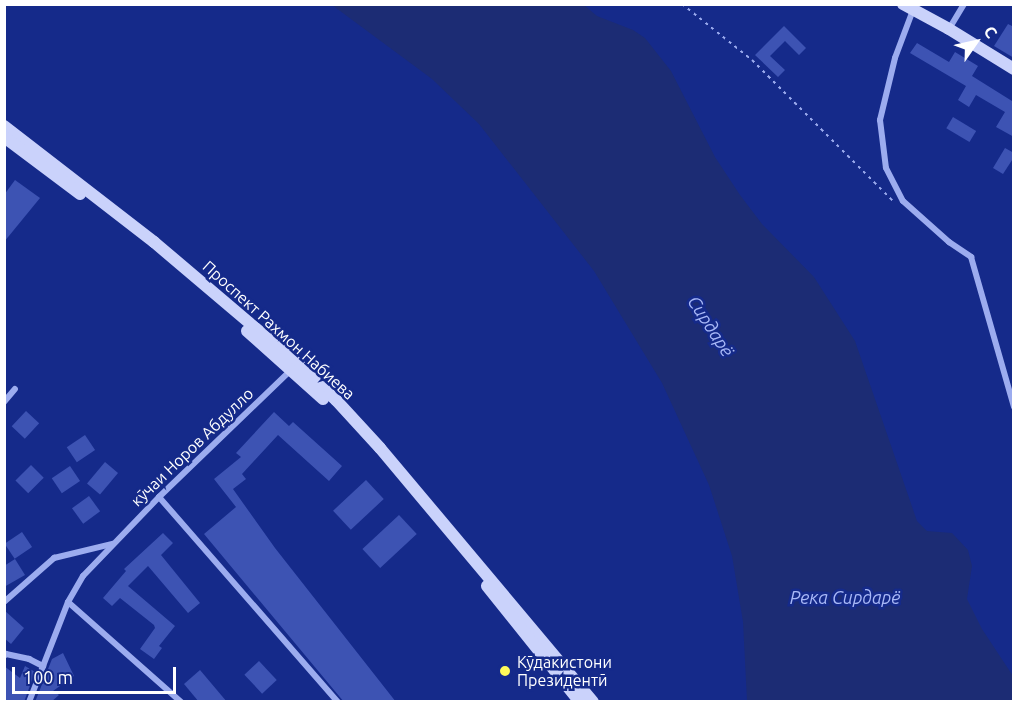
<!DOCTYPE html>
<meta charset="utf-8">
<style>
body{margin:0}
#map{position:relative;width:1018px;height:706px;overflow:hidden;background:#152a8a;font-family:Ubuntu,sans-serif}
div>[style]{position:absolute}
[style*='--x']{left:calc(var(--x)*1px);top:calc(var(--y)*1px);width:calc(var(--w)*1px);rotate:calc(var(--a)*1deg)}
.water>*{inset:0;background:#1c2c74}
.building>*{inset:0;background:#3d53b3;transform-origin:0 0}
.path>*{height:2px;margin-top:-1px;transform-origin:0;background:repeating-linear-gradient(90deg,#9cacef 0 3px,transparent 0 7.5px)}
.minor>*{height:6px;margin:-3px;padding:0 3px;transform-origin:3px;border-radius:3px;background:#9cacef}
.secondary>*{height:12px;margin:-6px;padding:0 6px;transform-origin:6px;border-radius:6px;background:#cad2fb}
.dots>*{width:16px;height:16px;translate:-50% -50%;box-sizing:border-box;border:3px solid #152a8a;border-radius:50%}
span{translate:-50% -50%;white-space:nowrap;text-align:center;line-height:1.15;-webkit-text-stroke:5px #152a8a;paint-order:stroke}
.street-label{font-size:16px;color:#fff}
.poi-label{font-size:16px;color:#fff}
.left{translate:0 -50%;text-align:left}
.water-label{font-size:18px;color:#a8b8f7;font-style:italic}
.frame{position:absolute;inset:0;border:6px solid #fff;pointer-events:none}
.north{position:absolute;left:946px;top:12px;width:60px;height:60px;-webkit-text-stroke:4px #152a8a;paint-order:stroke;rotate:56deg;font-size:16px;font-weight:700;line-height:24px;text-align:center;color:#fff}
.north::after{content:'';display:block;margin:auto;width:21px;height:27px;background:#fff;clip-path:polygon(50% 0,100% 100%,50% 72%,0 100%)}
.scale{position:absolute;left:12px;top:667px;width:164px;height:27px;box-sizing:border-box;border:3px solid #fff;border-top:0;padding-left:8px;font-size:18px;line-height:21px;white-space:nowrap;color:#fff;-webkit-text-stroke:4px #152a8a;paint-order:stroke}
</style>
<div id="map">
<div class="water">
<i style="clip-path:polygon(332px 5px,584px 5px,597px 16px,633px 30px,645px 38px,671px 71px,715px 157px,740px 195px,762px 224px,814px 277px,855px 341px,917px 521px,927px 531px,952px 533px,968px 550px,972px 566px,967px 599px,982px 629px,1013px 676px,1013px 701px,747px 701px,743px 622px,732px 556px,709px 485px,662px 383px,594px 271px,479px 124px,432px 79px)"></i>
</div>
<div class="building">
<i style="clip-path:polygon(1008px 24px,1014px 27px,1014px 58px,994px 46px)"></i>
<i style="clip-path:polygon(784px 26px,806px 48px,799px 55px,785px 41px,770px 56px,785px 70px,778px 77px,755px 55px)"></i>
<i style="clip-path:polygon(917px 43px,949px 62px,955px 52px,978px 66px,972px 76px,1012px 101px,1014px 98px,1014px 137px,996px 127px,1005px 112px,976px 95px,969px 107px,958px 100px,966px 86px,910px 53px)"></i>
<i style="left:953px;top:117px;width:27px;height:13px;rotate:31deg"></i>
<i style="clip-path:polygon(1005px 148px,1014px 153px,1014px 157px,1003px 174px,993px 168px)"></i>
<i style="clip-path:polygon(15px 180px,40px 198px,4px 242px,4px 195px)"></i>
<i style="left:26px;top:411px;width:18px;height:21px;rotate:43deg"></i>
<i style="clip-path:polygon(274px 412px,289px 426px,293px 422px,342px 466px,329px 481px,278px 435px,242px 474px,246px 479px,233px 489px,275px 548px,396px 702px,344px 702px,204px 534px,236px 507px,214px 479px,241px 457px,236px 453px)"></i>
<i style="left:85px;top:435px;width:18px;height:22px;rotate:56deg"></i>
<i style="left:105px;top:462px;width:17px;height:28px;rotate:40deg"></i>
<i style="left:31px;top:465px;width:18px;height:22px;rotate:45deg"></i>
<i style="left:70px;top:466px;width:18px;height:22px;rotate:56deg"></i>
<i style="left:366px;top:480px;width:26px;height:45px;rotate:47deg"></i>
<i style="left:89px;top:496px;width:19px;height:21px;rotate:54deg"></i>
<i style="left:399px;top:515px;width:26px;height:50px;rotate:47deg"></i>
<i style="left:22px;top:532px;width:18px;height:21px;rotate:56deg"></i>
<i style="clip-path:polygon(163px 533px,173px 543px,161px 555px,200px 603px,188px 613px,148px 566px,128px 586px,175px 626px,159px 646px,162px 648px,154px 659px,140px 649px,155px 628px,154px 625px,120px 598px,112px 606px,103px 598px,126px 571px,124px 569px)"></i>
<i style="clip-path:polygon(15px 559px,25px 575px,4px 587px,4px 566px)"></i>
<i style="clip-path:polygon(4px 610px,24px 628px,11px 644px,4px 638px)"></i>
<i style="clip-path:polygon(63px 653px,74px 676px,53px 691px,59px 695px,51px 702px,35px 702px,52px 659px)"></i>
<i style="left:259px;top:661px;width:26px;height:20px;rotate:47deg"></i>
<i style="clip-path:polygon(4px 666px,20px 678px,25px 666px,35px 672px,24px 702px,4px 702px)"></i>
<i style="clip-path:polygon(200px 670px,227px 702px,199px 702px,184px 684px)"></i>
</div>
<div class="path">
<i style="--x:682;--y:4;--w:90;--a:38.7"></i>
<i style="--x:752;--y:60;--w:202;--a:45"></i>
</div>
<div class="minor">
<i style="--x:913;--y:10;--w:51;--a:110.6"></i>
<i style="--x:895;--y:58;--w:64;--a:103.6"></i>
<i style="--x:880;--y:120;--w:48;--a:82.9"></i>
<i style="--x:886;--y:168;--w:37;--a:63"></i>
<i style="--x:903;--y:201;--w:62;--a:41.7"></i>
<i style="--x:949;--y:242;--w:27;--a:34"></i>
<i style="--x:971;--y:257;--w:156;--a:74"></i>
<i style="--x:949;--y:29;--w:29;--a:-59"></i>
<i style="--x:4;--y:402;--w:17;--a:-50"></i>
<i style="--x:159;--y:497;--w:272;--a:48.9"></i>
<i style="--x:4;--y:602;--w:67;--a:-41.3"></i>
<i style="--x:54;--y:558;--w:60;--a:-13.6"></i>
<i style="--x:68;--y:602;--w:151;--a:41.5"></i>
<i style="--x:4;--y:656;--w:3;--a:-45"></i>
<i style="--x:6;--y:654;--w:24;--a:12"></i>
<i style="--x:29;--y:659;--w:16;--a:27"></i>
<i style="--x:29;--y:702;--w:107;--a:-68.7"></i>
<i style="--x:68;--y:602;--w:30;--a:-60"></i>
<i style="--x:83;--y:576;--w:110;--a:-46.1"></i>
<i style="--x:159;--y:497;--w:183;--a:-43.9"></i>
</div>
<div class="secondary">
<i style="--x:903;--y:4;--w:52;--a:28.5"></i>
<i style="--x:949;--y:29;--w:76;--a:31.6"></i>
<i style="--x:4;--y:126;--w:190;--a:37.7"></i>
<i style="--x:154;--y:242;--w:192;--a:40.3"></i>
<i style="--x:300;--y:366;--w:50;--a:43.4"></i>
<i style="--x:336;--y:400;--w:65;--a:47.5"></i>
<i style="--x:380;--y:448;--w:331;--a:50"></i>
<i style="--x:4;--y:137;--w:95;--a:36.9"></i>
<i style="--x:247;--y:331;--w:102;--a:41.8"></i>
<i style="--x:487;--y:586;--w:149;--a:51.3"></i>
</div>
<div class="dots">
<i style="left:505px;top:671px;background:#fffa5a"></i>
</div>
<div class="street-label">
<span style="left:279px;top:330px;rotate:42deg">Проспект Рахмон Набиева</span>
<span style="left:192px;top:447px;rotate:-44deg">кӯчаи Норов Абдулло</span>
</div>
<div class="poi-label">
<span class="left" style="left:517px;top:671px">Кӯдакистони<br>Президентӣ</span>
</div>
<div class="water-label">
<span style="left:711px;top:326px;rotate:57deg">Сирдарё</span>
<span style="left:845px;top:597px">Река Сирдарё</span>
</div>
<div class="frame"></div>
<div class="north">С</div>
<div class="scale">100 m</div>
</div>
